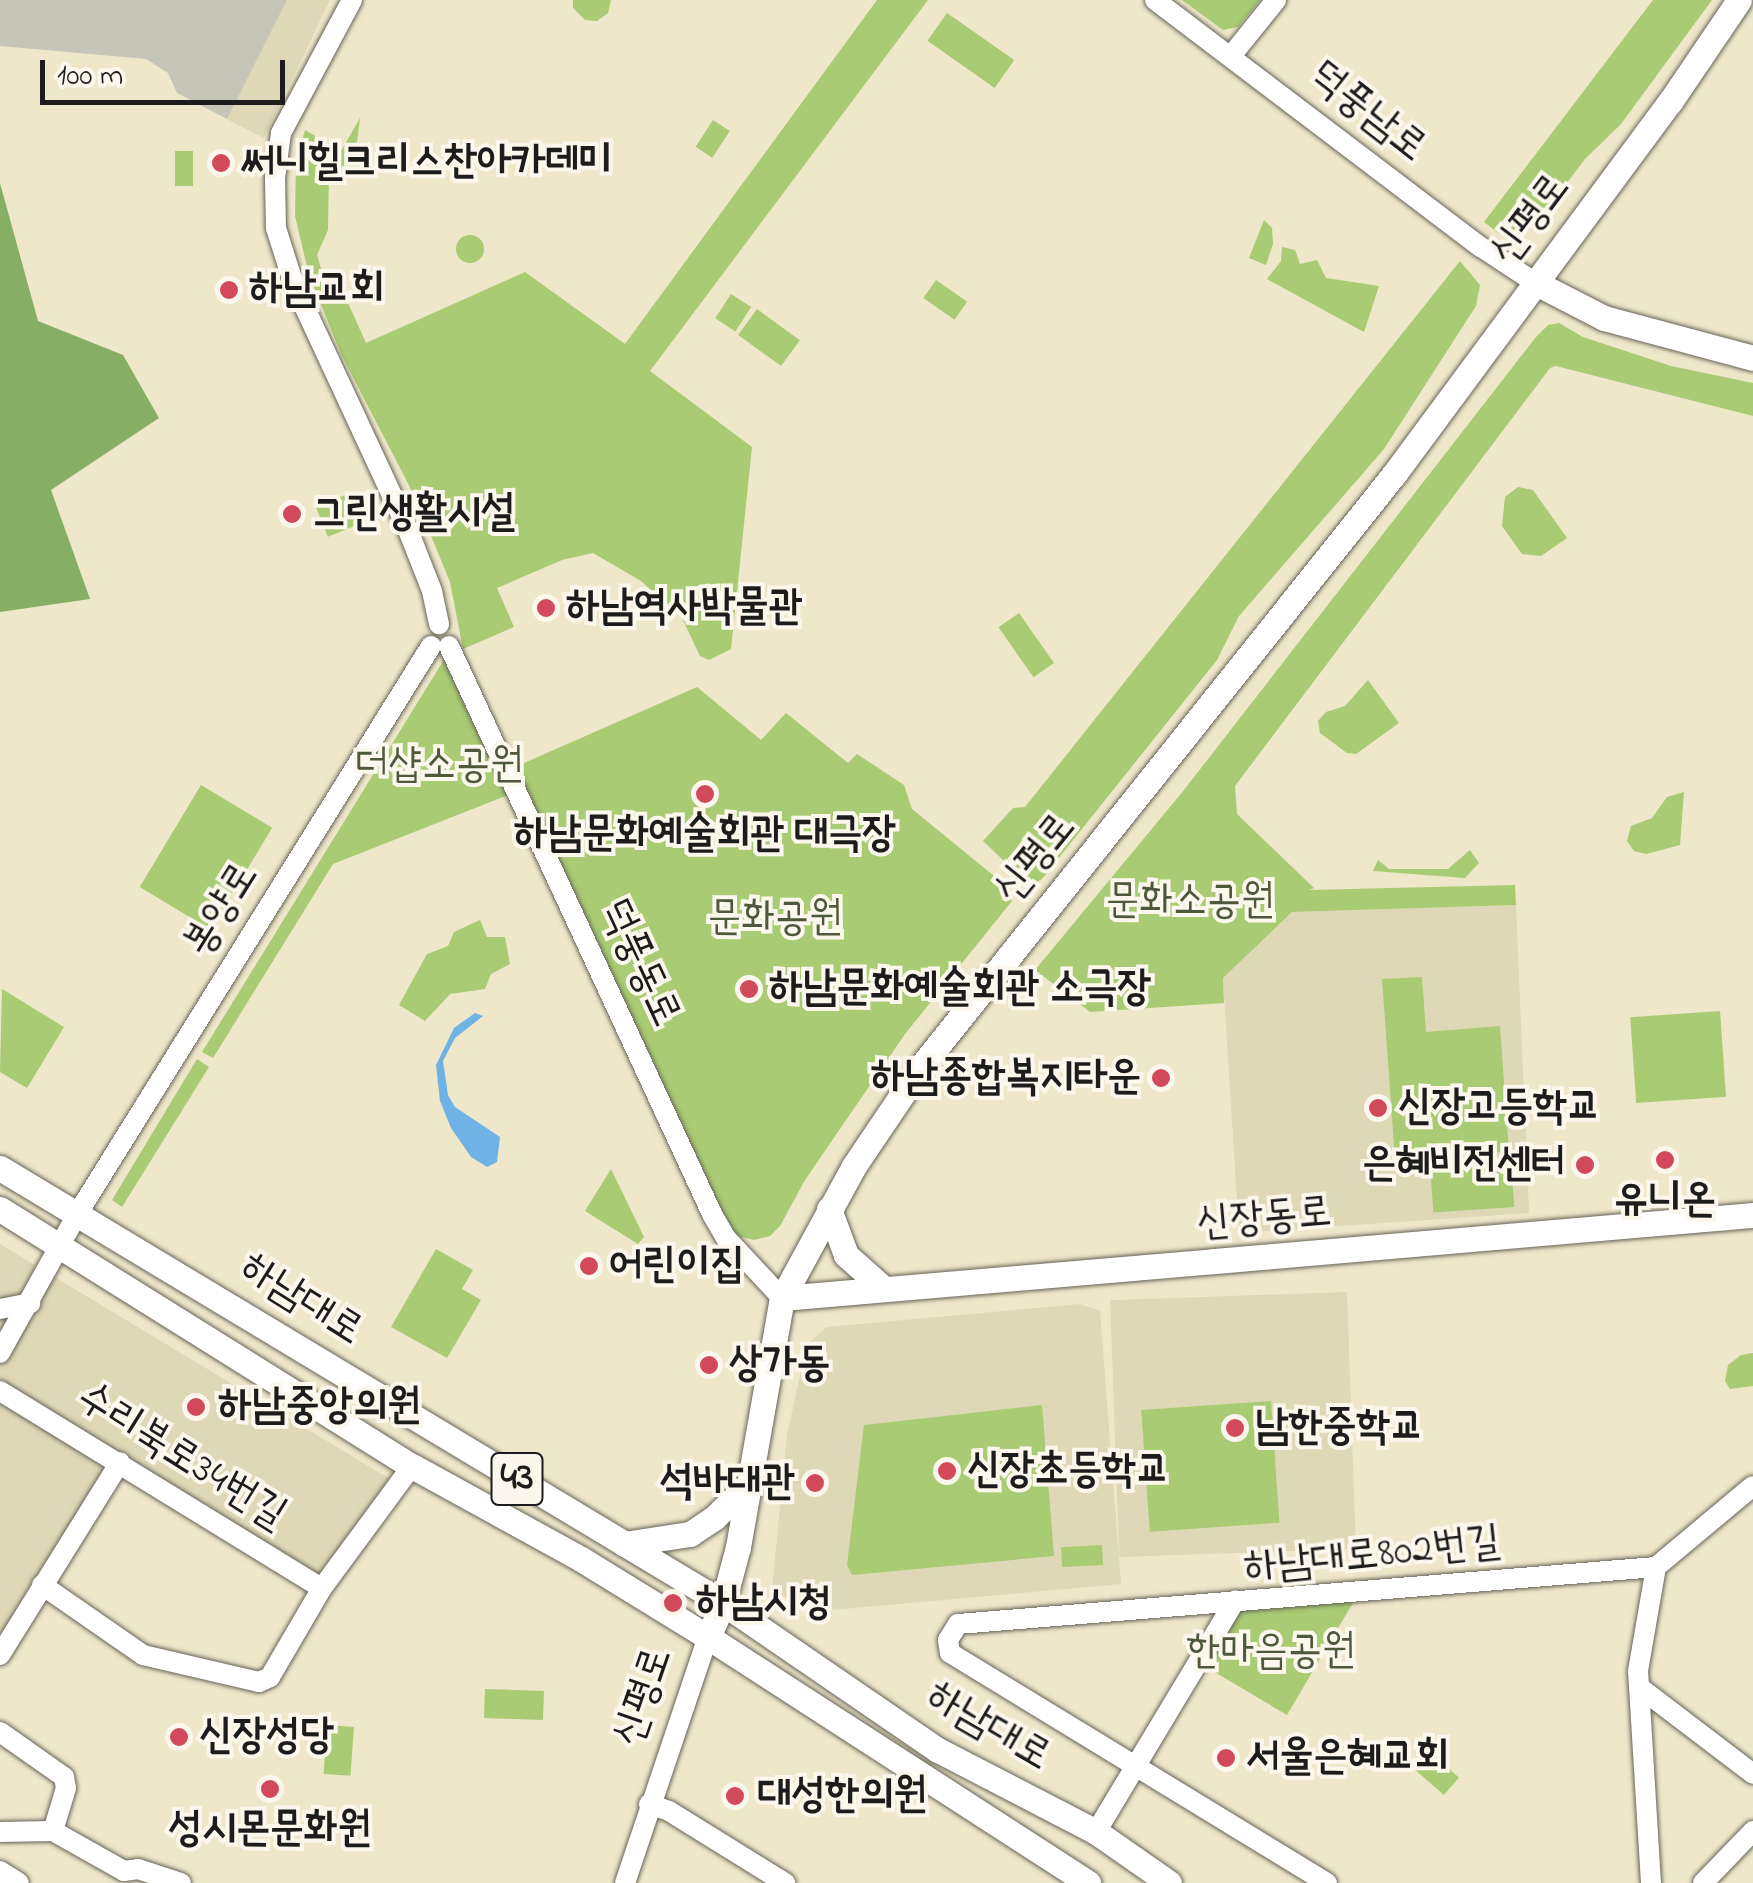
<!DOCTYPE html>
<meta charset="utf-8">
<style>
body{margin:0}
#map{position:relative;width:1753px;height:1883px;overflow:hidden;background:#eee7ca;font-family:"Indie Flower","Poor Story",sans-serif}
div>[style]{position:absolute}
[style*='--x']{left:calc(var(--x)*1px);top:calc(var(--y)*1px);width:calc(var(--w)*1px);rotate:calc(var(--a)*1deg)}
.built>*{inset:0;background:#ded8b7;transform-origin:0 0}
.industrial>*{inset:0;background:#c5c5b8}
.green>*{inset:0;background:#a8cb73;transform-origin:0 0}
.round{border-radius:50%}
.forest>*{inset:0;background:#86af65}
.water>*{inset:0;background:#6fb2e5}
.roads{filter:drop-shadow(0 0 2px #666359) drop-shadow(0 0 2px #666359)}
.minor>*{height:20px;margin:-10px;padding:0 10px;transform-origin:10px;border-radius:10px;background:#fff}
.major>*{height:25px;margin:-12.5px;padding:0 12.5px;transform-origin:12.5px;border-radius:12.5px;background:#fff}
.dots>*{width:28px;height:28px;translate:-50% -50%;box-sizing:border-box;border:5px solid #fbf7ec;border-radius:50%}
span{translate:-50% -50%;white-space:nowrap;text-align:center;line-height:1.15;-webkit-text-stroke:8px #fbf7ec;paint-order:stroke}
.shield-label span{padding:2px 8px;background:#fbf7ec;border:2px solid;border-radius:8px;-webkit-text-stroke-width:0}
.shield-label{font-size:40px;color:#1c1c1c;font-weight:700}
.street-label{font-size:42px;color:#1c1c1c}
.poi-label{font-size:42px;color:#1c1c1c;font-weight:700}
.left{translate:0 -50%;text-align:left}
.right{translate:-100% -50%;text-align:right}
.park-label{font-size:42px;color:#4d593a}
.scale{position:absolute;left:40px;top:60px;width:245px;height:45px;box-sizing:border-box;border:5px solid #1c1c1c;border-top:0;padding-left:12px;font-size:30px;line-height:35px;white-space:nowrap;color:#1c1c1c;-webkit-text-stroke:8px #fbf7ec;paint-order:stroke}
</style>
<div id="map">
<div class="built">
<i style="clip-path:polygon(287px 0,330px 0,264px 138px,227px 119px)"></i>
<i style="clip-path:polygon(1516px 905px,1529px 1213px,1239px 1233px,1223px 978px,1292px 912px)"></i>
<i style="clip-path:polygon(0 1244px,390px 1479px,323px 1580px,119px 1458px,0 1649px)"></i>
<i style="left:1347px;top:1292px;width:257px;height:237px;rotate:88deg"></i>
<i style="clip-path:polygon(1080px 1304px,1100px 1311px,1121px 1584px,810px 1612px,772px 1589px,787px 1435px,807px 1344px,827px 1327px)"></i>
</div>
<div class="industrial">
<i style="clip-path:polygon(0 0,287px 0,227px 119px,177px 93px,168px 73px,146px 59px,0 46px)"></i>
</div>
<div class="green">
<i style="clip-path:polygon(611px 0,608px 13px,597px 21px,585px 20px,573px 8px,573px 0)"></i>
<i style="clip-path:polygon(877px 0,928px 0,650px 371px,752px 447px,731px 649px,709px 660px,700px 656px,681px 616px,641px 581px,593px 553px,562px 560px,497px 588px,514px 627px,463px 649px,450px 582px,415px 497px,341px 354px,309px 275px,295px 216px,296px 163px,305px 130px,341px 151px,360px 118px,355px 159px,376px 172px,329px 171px,328px 230px,317px 255px,322px 272px,340px 285px,366px 343px,525px 272px,625px 344px)"></i>
<i style="clip-path:polygon(1182px 0,1260px 0,1238px 27px,1223px 30px)"></i>
<i style="clip-path:polygon(1653px 0,1712px 0,1621px 124px,1585px 159px,1537px 222px,1515px 236px,1498px 233px,1484px 222px)"></i>
<i style="left:947px;top:13px;width:82px;height:34px;rotate:35deg"></i>
<i style="left:713px;top:120px;width:20px;height:32px;rotate:33deg"></i>
<i style="left:175px;top:151px;width:18px;height:35px"></i>
<i style="clip-path:polygon(1264px 220px,1272px 228px,1273px 244px,1266px 265px,1249px 258px)"></i>
<i class="round" style="left:456px;top:235px;width:28px;height:28px"></i>
<i style="clip-path:polygon(1282px 247px,1295px 250px,1300px 264px,1317px 260px,1326px 278px,1379px 286px,1364px 332px,1267px 279px,1281px 261px)"></i>
<i style="clip-path:polygon(1460px 261px,1480px 285px,1476px 306px,1384px 449px,1239px 616px,1217px 660px,1042px 879px,1034px 884px,1025px 881px,983px 841px,1013px 808px,1025px 807px)"></i>
<i style="left:936px;top:280px;width:38px;height:22px;rotate:35deg"></i>
<i style="left:731px;top:294px;width:24px;height:29px;rotate:33deg"></i>
<i style="left:757px;top:309px;width:53px;height:32px;rotate:36deg"></i>
<i style="clip-path:polygon(1559px 323px,1583px 337px,1671px 366px,1753px 383px,1753px 416px,1556px 366px,1550px 368px,1235px 786px,1237px 814px,1314px 888px,1309px 890px,1515px 885px,1516px 905px,1292px 912px,1223px 978px,1224px 1003px,1090px 1012px,1035px 970px,1184px 790px,1536px 337px,1548px 325px)"></i>
<i style="clip-path:polygon(1518px 487px,1533px 490px,1567px 538px,1541px 556px,1522px 554px,1502px 526px,1505px 497px)"></i>
<i style="left:353px;top:492px;width:32px;height:40px;rotate:68deg"></i>
<i style="left:1019px;top:613px;width:61px;height:25px;rotate:55deg"></i>
<i style="clip-path:polygon(445px 658px,508px 795px,333px 864px,213px 1058px,202px 1052px)"></i>
<i style="clip-path:polygon(1368px 680px,1399px 723px,1356px 754px,1347px 753px,1320px 733px,1318px 721px,1326px 712px,1345px 706px)"></i>
<i style="clip-path:polygon(697px 687px,761px 740px,786px 713px,848px 763px,857px 754px,904px 785px,912px 809px,1010px 889px,1012px 901px,905px 1034px,805px 1180px,780px 1226px,770px 1236px,754px 1240px,733px 1235px,515px 767px)"></i>
<i style="left:201px;top:785px;width:83px;height:119px;rotate:31deg"></i>
<i style="clip-path:polygon(1684px 792px,1680px 845px,1646px 854px,1634px 851px,1627px 841px,1631px 826px,1652px 818px,1667px 797px)"></i>
<i style="clip-path:polygon(1470px 850px,1479px 863px,1465px 878px,1373px 871px,1378px 860px,1389px 869px,1448px 869px)"></i>
<i style="clip-path:polygon(480px 920px,487px 937px,505px 937px,510px 964px,491px 974px,485px 989px,450px 994px,425px 1021px,399px 1005px,427px 954px,448px 946px,454px 932px)"></i>
<i style="clip-path:polygon(1422px 977px,1426px 1032px,1500px 1026px,1509px 1151px,1395px 1159px,1382px 979px)"></i>
<i style="clip-path:polygon(2px 989px,64px 1027px,27px 1088px,0 1072px)"></i>
<i style="left:1720px;top:1011px;width:86px;height:90px;rotate:86deg"></i>
<i style="clip-path:polygon(197px 1059px,209px 1067px,122px 1207px,112px 1200px)"></i>
<i style="left:1511px;top:1161px;width:46px;height:81px;rotate:86deg"></i>
<i style="clip-path:polygon(611px 1169px,644px 1237px,638px 1244px,585px 1211px)"></i>
<i style="clip-path:polygon(436px 1249px,473px 1270px,462px 1289px,481px 1300px,447px 1358px,391px 1327px)"></i>
<i style="clip-path:polygon(1753px 1353px,1753px 1386px,1730px 1389px,1725px 1381px,1728px 1365px,1741px 1355px)"></i>
<i style="left:1271px;top:1401px;width:122px;height:130px;rotate:86deg"></i>
<i style="clip-path:polygon(1042px 1405px,1054px 1556px,852px 1575px,847px 1565px,864px 1425px)"></i>
<i style="left:1102px;top:1545px;width:20px;height:41px;rotate:87deg"></i>
<i style="clip-path:polygon(1357px 1596px,1287px 1715px,1206px 1667px,1242px 1607px)"></i>
<i style="left:485px;top:1689px;width:59px;height:29px;rotate:2deg"></i>
<i style="left:327px;top:1725px;width:27px;height:49px;rotate:4deg"></i>
<i style="left:1425px;top:1748px;width:45px;height:23px;rotate:41deg"></i>
</div>
<div class="forest">
<i style="clip-path:polygon(0 183px,38px 321px,123px 355px,159px 418px,51px 490px,90px 599px,0 612px)"></i>
</div>
<div class="water">
<i style="clip-path:polygon(475px 1013px,483px 1016px,455px 1038px,443px 1061px,448px 1095px,455px 1107px,500px 1137px,497px 1162px,487px 1167px,471px 1157px,451px 1128px,440px 1101px,436px 1065px,454px 1028px)"></i>
</div>
<div class="roads">
<div class="minor">
<i style="--x:352;--y:0;--w:151;--a:118.1"></i>
<i style="--x:281;--y:133;--w:45;--a:97.6"></i>
<i style="--x:275;--y:178;--w:50;--a:88.9"></i>
<i style="--x:276;--y:228;--w:57;--a:72.5"></i>
<i style="--x:293;--y:282;--w:273;--a:65.1"></i>
<i style="--x:408;--y:530;--w:66;--a:68.5"></i>
<i style="--x:432;--y:591;--w:34;--a:78"></i>
<i style="--x:1155;--y:0;--w:409;--a:37.2"></i>
<i style="--x:1481;--y:247;--w:64;--a:33.4"></i>
<i style="--x:1231;--y:56;--w:72;--a:-51.2"></i>
<i style="--x:449;--y:646;--w:626;--a:65.15"></i>
<i style="--x:712;--y:1214;--w:28;--a:60"></i>
<i style="--x:726;--y:1238;--w:82;--a:47"></i>
<i style="--x:0;--y:1309;--w:31;--a:-11"></i>
<i style="--x:0;--y:1353;--w:160;--a:-60.9"></i>
<i style="--x:78;--y:1213;--w:668;--a:-58.09"></i>
<i style="--x:0;--y:1391;--w:377;--a:31.5"></i>
<i style="--x:42;--y:1585;--w:123;--a:34.7"></i>
<i style="--x:143;--y:1655;--w:119;--a:13.1"></i>
<i style="--x:259;--y:1682;--w:12;--a:-24"></i>
<i style="--x:270;--y:1677;--w:103;--a:-59.7"></i>
<i style="--x:322;--y:1588;--w:152;--a:-53.6"></i>
<i style="--x:0;--y:1655;--w:227;--a:-58.1"></i>
<i style="--x:1639;--y:1687;--w:143;--a:37.3"></i>
<i style="--x:0;--y:1732;--w:78;--a:35.1"></i>
<i style="--x:64;--y:1777;--w:11;--a:80"></i>
<i style="--x:66;--y:1788;--w:45;--a:106.8"></i>
<i style="--x:53;--y:1831;--w:81;--a:29.4"></i>
<i style="--x:124;--y:1871;--w:14;--a:-8"></i>
<i style="--x:138;--y:1869;--w:45;--a:18"></i>
<i style="--x:649;--y:1804;--w:21;--a:19"></i>
<i style="--x:669;--y:1811;--w:137;--a:31.8"></i>
<i style="--x:0;--y:1832;--w:53;--a:-1.1"></i>
<i style="--x:1096;--y:1832;--w:270;--a:-59"></i>
<i style="--x:0;--y:1871;--w:22;--a:32"></i>
<i style="--x:625;--y:1883;--w:260;--a:-71.4"></i>
<i style="--x:1327;--y:1883;--w:442;--a:-148.6"></i>
<i style="--x:950;--y:1653;--w:13;--a:-99"></i>
<i style="--x:948;--y:1640;--w:19;--a:-58"></i>
<i style="--x:958;--y:1624;--w:700;--a:-4.67"></i>
<i style="--x:1656;--y:1567;--w:126;--a:-39.9"></i>
<i style="--x:1651;--y:1883;--w:212;--a:-93.5"></i>
<i style="--x:1638;--y:1671;--w:106;--a:-80.2"></i>
<i style="--x:1703;--y:1883;--w:72;--a:-46.1"></i>
</div>
<div class="major">
<i style="--x:1534;--y:282;--w:79;--a:27.2"></i>
<i style="--x:1604;--y:318;--w:154;--a:15"></i>
<i style="--x:0;--y:1168;--w:844;--a:31.03"></i>
<i style="--x:723;--y:1603;--w:260;--a:34.4"></i>
<i style="--x:938;--y:1750;--w:178;--a:27.4"></i>
<i style="--x:1096;--y:1832;--w:89;--a:34.9"></i>
<i style="--x:0;--y:1209;--w:486;--a:32"></i>
<i style="--x:412;--y:1466;--w:193;--a:28.8"></i>
<i style="--x:581;--y:1559;--w:149;--a:31.6"></i>
<i style="--x:708;--y:1637;--w:453;--a:32.9"></i>
<i style="--x:829;--y:1209;--w:49;--a:69.7"></i>
<i style="--x:846;--y:1255;--w:50;--a:41.7"></i>
<i style="--x:782;--y:1298;--w:975;--a:-4.89"></i>
<i style="--x:624;--y:1544;--w:67;--a:-8.6"></i>
<i style="--x:690;--y:1534;--w:29;--a:-34"></i>
<i style="--x:714;--y:1518;--w:47;--a:-44.1"></i>
<i style="--x:708;--y:1637;--w:37;--a:-66"></i>
<i style="--x:723;--y:1603;--w:58;--a:-75"></i>
<i style="--x:738;--y:1547;--w:253;--a:-80"></i>
<i style="--x:782;--y:1298;--w:150;--a:-61.4"></i>
<i style="--x:854;--y:1166;--w:118;--a:-56"></i>
<i style="--x:920;--y:1068;--w:761;--a:-51.4"></i>
<i style="--x:1395;--y:473;--w:462;--a:-53.5"></i>
<i style="--x:1670;--y:102;--w:123;--a:-55.9"></i>
</div>
</div>
<div class="dots">
<i style="left:221px;top:163px;background:#d1495b"></i>
<i style="left:229px;top:290px;background:#d1495b"></i>
<i style="left:292px;top:514px;background:#d1495b"></i>
<i style="left:546px;top:608px;background:#d1495b"></i>
<i style="left:705px;top:794px;background:#d1495b"></i>
<i style="left:749px;top:989px;background:#d1495b"></i>
<i style="left:1161px;top:1078px;background:#d1495b"></i>
<i style="left:1378px;top:1108px;background:#d1495b"></i>
<i style="left:1665px;top:1160px;background:#d1495b"></i>
<i style="left:1585px;top:1165px;background:#d1495b"></i>
<i style="left:589px;top:1266px;background:#d1495b"></i>
<i style="left:709px;top:1365px;background:#d1495b"></i>
<i style="left:196px;top:1407px;background:#d1495b"></i>
<i style="left:1235px;top:1428px;background:#d1495b"></i>
<i style="left:947px;top:1471px;background:#d1495b"></i>
<i style="left:815px;top:1483px;background:#d1495b"></i>
<i style="left:673px;top:1603px;background:#d1495b"></i>
<i style="left:179px;top:1737px;background:#d1495b"></i>
<i style="left:1226px;top:1758px;background:#d1495b"></i>
<i style="left:270px;top:1789px;background:#d1495b"></i>
<i style="left:735px;top:1796px;background:#d1495b"></i>
</div>
<div class="shield-label">
<span style="left:517px;top:1479px">43</span>
</div>
<div class="street-label">
<span style="left:1367px;top:112px;rotate:38deg">덕풍남로</span>
<span style="left:1531px;top:220px;rotate:-53deg">신평로</span>
<span style="left:1036px;top:859px;rotate:-51deg">신평로</span>
<span style="left:222px;top:910px;rotate:-58deg">봉양로</span>
<span style="left:639px;top:963px;rotate:65deg">덕풍동로</span>
<span style="left:1264px;top:1219px;rotate:-5deg">신장동로</span>
<span style="left:301px;top:1300px;rotate:32deg">하남대로</span>
<span style="left:181px;top:1457px;rotate:32deg">수리북로34번길</span>
<span style="left:1372px;top:1556px;rotate:-6deg">하남대로802번길</span>
<span style="left:644px;top:1697px;rotate:-71deg">신평로</span>
<span style="left:988px;top:1727px;rotate:30deg">하남대로</span>
</div>
<div class="poi-label">
<span class="left" style="left:241px;top:163px">써니힐크리스찬아카데미</span>
<span class="left" style="left:249px;top:290px">하남교회</span>
<span class="left" style="left:312px;top:514px">그린생활시설</span>
<span class="left" style="left:566px;top:608px">하남역사박물관</span>
<span style="left:705px;top:835px">하남문화예술회관 대극장</span>
<span class="left" style="left:769px;top:989px">하남문화예술회관 소극장</span>
<span class="right" style="left:1141px;top:1078px">하남종합복지타운</span>
<span class="left" style="left:1398px;top:1108px">신장고등학교</span>
<span class="right" style="left:1565px;top:1165px">은혜비전센터</span>
<span style="left:1665px;top:1201px">유니온</span>
<span class="left" style="left:609px;top:1266px">어린이집</span>
<span class="left" style="left:729px;top:1365px">상가동</span>
<span class="left" style="left:218px;top:1407px">하남중앙의원</span>
<span class="left" style="left:1255px;top:1428px">남한중학교</span>
<span class="left" style="left:967px;top:1471px">신장초등학교</span>
<span class="right" style="left:795px;top:1483px">석바대관</span>
<span class="left" style="left:696px;top:1603px">하남시청</span>
<span class="left" style="left:199px;top:1737px">신장성당</span>
<span class="left" style="left:1246px;top:1758px">서울은혜교회</span>
<span class="left" style="left:758px;top:1796px">대성한의원</span>
<span style="left:270px;top:1830px">성시몬문화원</span>
</div>
<div class="park-label">
<span style="left:439px;top:766px">더샵소공원</span>
<span style="left:1190px;top:902px">문화소공원</span>
<span style="left:775px;top:919px">문화공원</span>
<span style="left:1271px;top:1652px">한마음공원</span>
</div>
<div class="scale">100 m</div>
</div>
